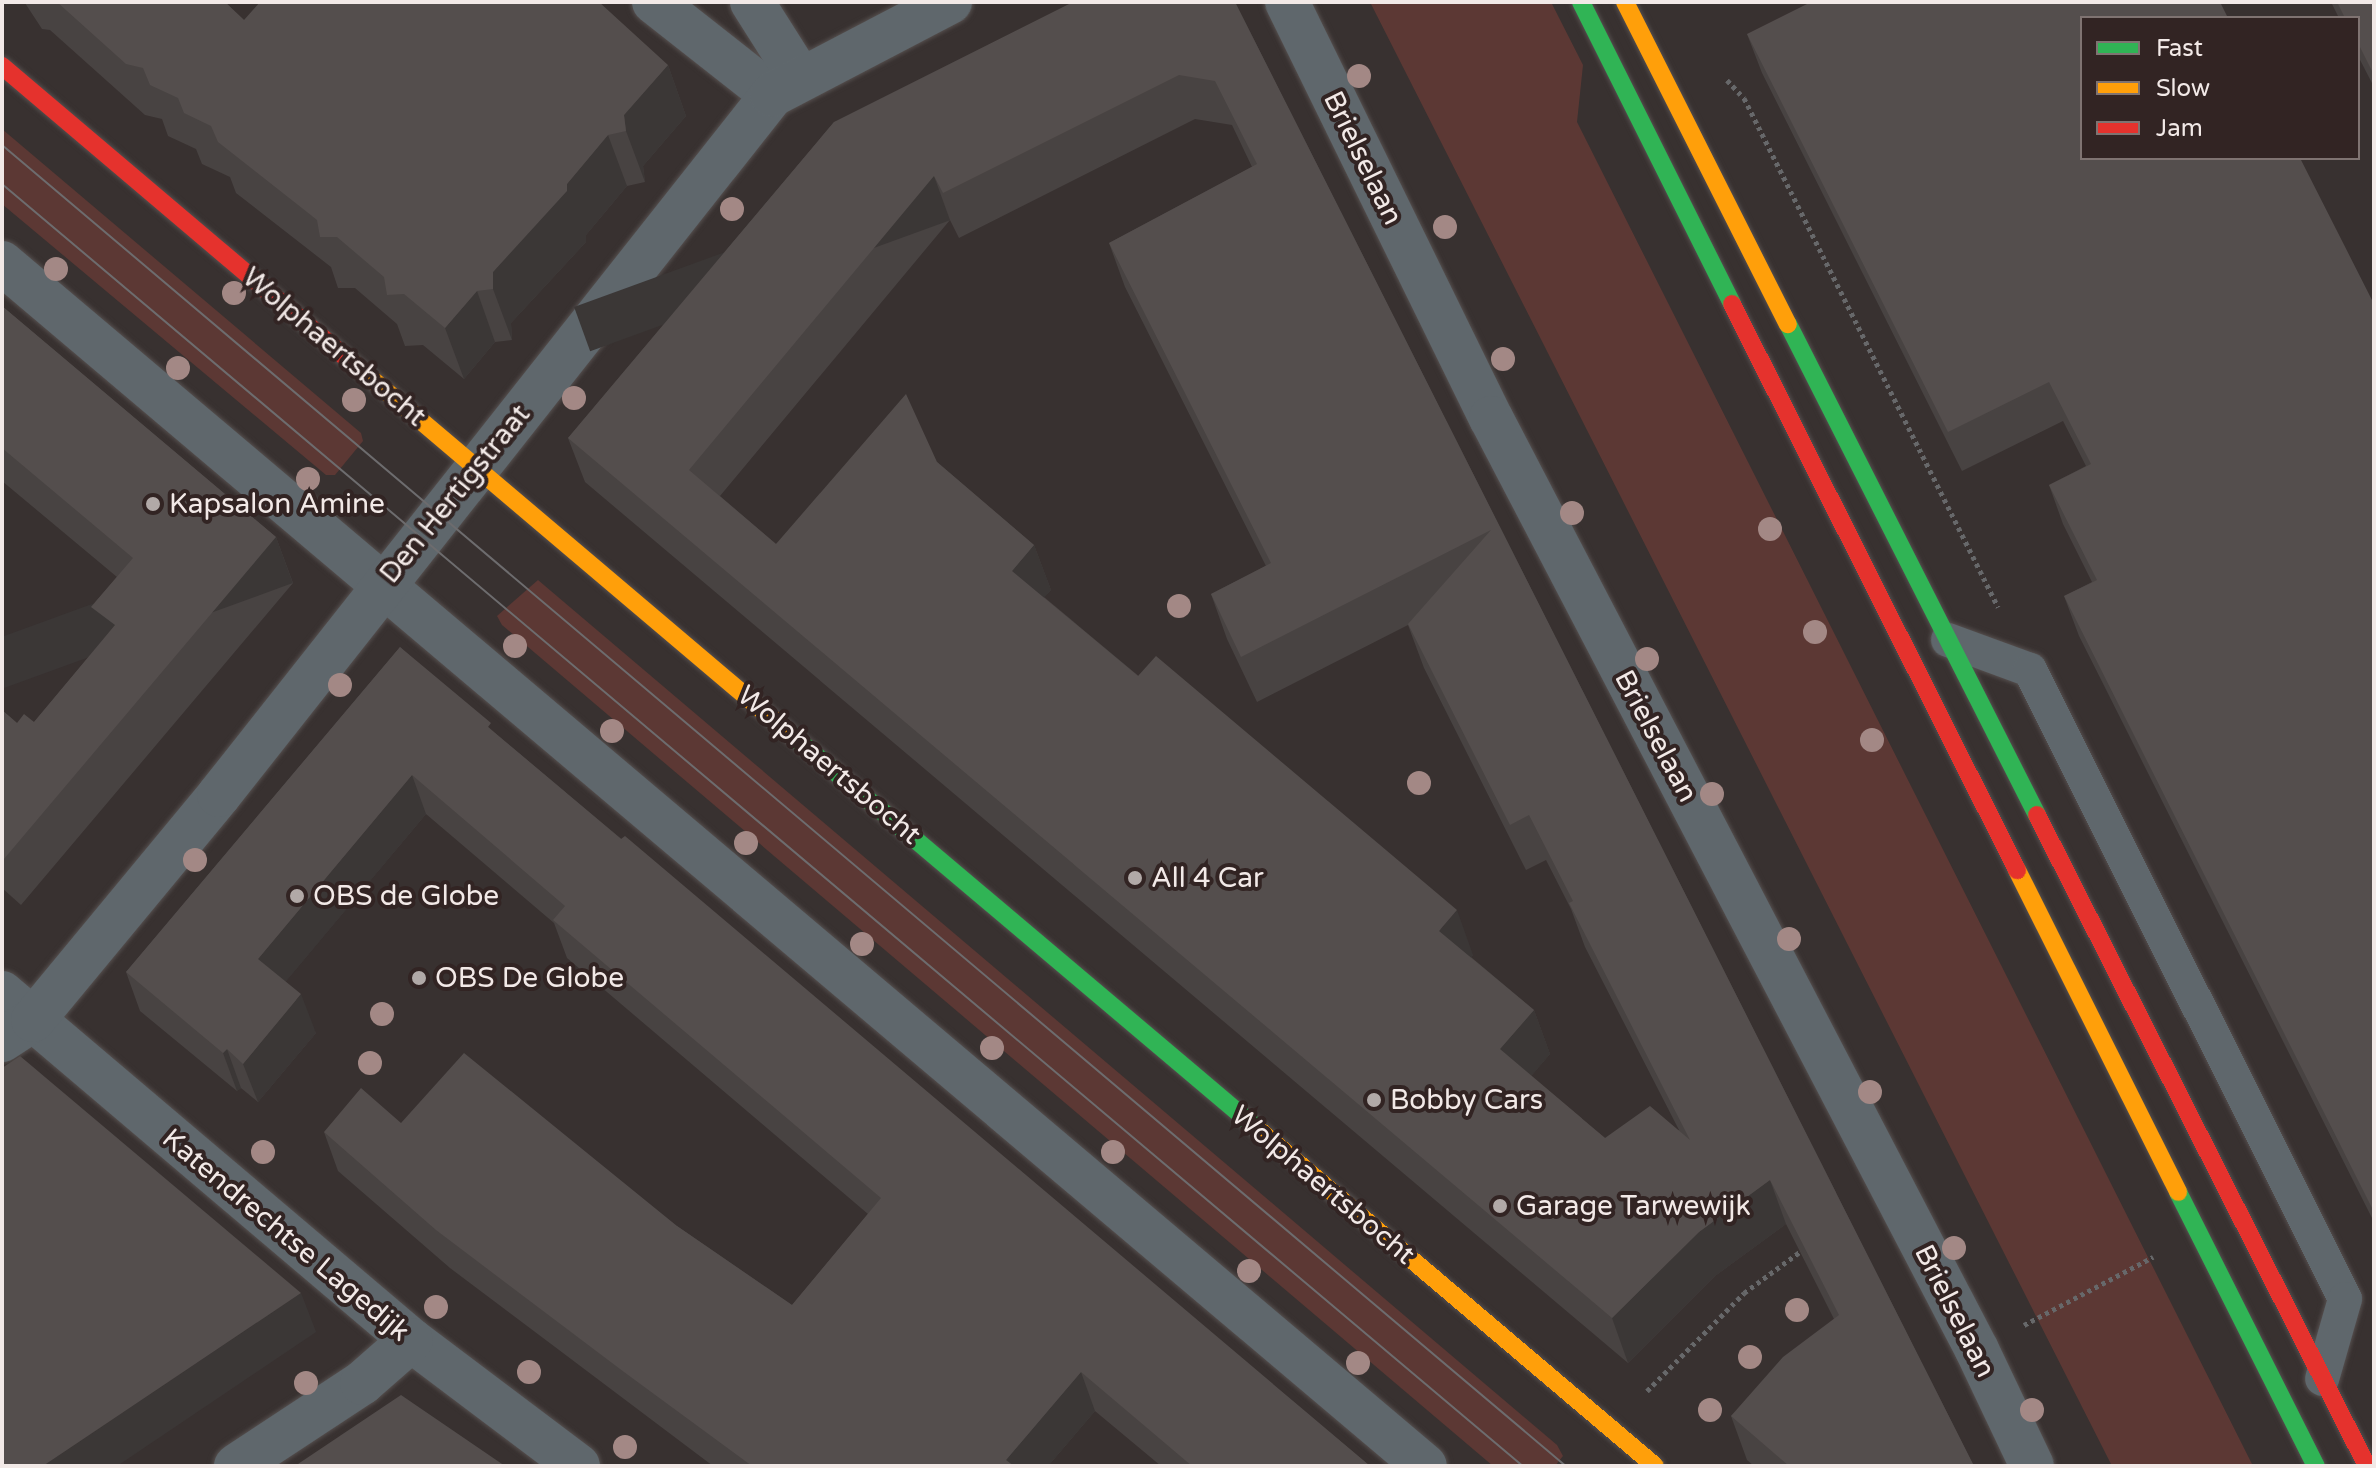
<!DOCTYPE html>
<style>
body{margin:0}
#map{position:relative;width:2376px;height:1468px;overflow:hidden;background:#383130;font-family:"Varela Round",sans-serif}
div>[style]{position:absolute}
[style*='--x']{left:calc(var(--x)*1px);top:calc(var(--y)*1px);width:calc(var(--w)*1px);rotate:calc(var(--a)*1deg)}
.green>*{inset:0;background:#5c3834}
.path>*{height:5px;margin-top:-2.5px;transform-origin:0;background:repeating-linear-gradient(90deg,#67686a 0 4px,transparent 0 8px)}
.roads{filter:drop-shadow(0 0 2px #554f4e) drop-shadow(0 0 2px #554f4e)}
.lane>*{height:34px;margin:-17px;padding:0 17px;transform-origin:17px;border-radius:17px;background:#5f676c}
.street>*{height:44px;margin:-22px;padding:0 22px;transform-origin:22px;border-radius:22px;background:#5f676c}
.fast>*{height:18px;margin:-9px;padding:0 9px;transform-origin:9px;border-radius:9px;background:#30b455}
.slow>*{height:18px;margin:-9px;padding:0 9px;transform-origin:9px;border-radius:9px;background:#ff9f0a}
.jam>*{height:18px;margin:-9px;padding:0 9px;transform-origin:9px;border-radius:9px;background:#e5322d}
.tram>*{height:2px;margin:-1px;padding:0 1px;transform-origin:1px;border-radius:1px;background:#6d6c6e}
.trees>*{width:24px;height:24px;margin:-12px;border-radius:50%;background:#a38885}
.wall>*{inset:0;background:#484342}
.shaded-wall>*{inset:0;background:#3b3736;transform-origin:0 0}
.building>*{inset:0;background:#544e4d}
.dots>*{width:22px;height:22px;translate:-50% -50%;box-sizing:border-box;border:4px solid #322423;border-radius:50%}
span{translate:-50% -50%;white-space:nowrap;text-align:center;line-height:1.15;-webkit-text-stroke:8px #322423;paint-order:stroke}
.street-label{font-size:28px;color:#f2e9e7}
.poi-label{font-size:28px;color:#f2e9e7}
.left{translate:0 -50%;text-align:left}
.frame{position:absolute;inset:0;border:4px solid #f2e9e7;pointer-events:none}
.legend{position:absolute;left:2080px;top:16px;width:280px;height:144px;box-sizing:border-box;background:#322423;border:2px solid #7f7371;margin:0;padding:10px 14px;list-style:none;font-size:24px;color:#f2e9e7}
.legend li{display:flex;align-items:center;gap:16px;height:40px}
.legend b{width:40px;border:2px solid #7f7371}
</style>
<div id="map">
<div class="green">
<i style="clip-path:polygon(1370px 2px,1551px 2px,1583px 65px,1577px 122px,2253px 1466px,2112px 1466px)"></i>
<i style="clip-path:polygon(2px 129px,361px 433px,363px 441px,335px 475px,326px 475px,2px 204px)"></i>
<i style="clip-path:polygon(538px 580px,1557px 1445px,1563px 1456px,1555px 1466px,1493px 1466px,502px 625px,497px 616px)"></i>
</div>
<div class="path">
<i style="--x:1727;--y:80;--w:25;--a:47"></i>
<i style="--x:1744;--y:98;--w:569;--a:63.48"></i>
<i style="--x:2024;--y:1325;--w:146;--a:-27.8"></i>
<i style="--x:1647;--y:1391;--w:138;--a:-45.3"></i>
<i style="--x:1744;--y:1293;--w:76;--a:-36.4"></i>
</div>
<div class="roads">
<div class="lane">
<i style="--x:1948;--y:640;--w:87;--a:20.1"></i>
<i style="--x:2030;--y:670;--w:703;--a:63.4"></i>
<i style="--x:2345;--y:1299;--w:83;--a:106"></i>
</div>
<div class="street">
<i style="--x:654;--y:2;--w:150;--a:38.2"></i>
<i style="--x:752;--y:2;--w:90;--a:57.7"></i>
<i style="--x:1287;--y:2;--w:463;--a:63.9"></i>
<i style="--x:1491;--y:418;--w:1051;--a:62.46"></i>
<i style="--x:1977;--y:1350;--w:128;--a:64.6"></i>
<i style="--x:2;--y:263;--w:1863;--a:40.21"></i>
<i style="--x:2;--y:993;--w:536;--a:40.31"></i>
<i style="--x:411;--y:1340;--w:209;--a:37"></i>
<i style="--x:2;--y:1040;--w:37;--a:-33"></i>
<i style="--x:33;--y:1020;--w:292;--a:-50.4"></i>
<i style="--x:219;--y:795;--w:892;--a:-51.69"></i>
<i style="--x:772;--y:95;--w:201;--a:-27.6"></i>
<i style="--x:236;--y:1466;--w:151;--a:-33.4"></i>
<i style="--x:362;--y:1383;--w:65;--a:-41.3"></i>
</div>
<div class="fast">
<i style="--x:1581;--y:2;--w:338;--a:63.4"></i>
<i style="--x:1788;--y:324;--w:551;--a:63.11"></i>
<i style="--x:788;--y:732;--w:617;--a:40.2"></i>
<i style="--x:2178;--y:1192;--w:307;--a:63.3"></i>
</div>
<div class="slow">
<i style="--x:1625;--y:2;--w:361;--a:63.2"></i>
<i style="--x:348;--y:359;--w:577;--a:40.29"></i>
<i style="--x:2017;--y:870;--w:360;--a:63.4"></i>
<i style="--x:1259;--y:1130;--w:519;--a:40.31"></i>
</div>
<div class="jam">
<i style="--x:2;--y:66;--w:453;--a:40.3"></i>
<i style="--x:1732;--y:304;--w:634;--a:63.27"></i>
<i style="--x:2037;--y:815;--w:730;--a:63.12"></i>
</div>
</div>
<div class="tram">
<i style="--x:2;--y:145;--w:2047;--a:40.19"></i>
<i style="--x:2;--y:184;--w:1989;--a:40.13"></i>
</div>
<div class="trees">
<i style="left:1359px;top:76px"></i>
<i style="left:732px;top:209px"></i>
<i style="left:1445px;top:227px"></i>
<i style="left:56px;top:269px"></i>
<i style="left:234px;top:293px"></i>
<i style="left:655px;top:302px"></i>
<i style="left:1503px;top:359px"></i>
<i style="left:178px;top:368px"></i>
<i style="left:574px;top:398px"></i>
<i style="left:354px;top:400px"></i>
<i style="left:308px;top:479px"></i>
<i style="left:1572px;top:513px"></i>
<i style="left:1770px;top:529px"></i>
<i style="left:1179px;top:606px"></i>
<i style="left:1815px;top:632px"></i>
<i style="left:515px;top:646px"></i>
<i style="left:21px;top:656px"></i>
<i style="left:1647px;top:659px"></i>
<i style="left:340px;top:685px"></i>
<i style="left:612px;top:731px"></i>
<i style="left:1872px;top:740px"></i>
<i style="left:1419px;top:783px"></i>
<i style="left:1712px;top:794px"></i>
<i style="left:746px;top:843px"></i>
<i style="left:195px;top:860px"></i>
<i style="left:1789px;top:939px"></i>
<i style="left:862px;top:944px"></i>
<i style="left:382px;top:1014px"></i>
<i style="left:992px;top:1048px"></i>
<i style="left:370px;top:1063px"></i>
<i style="left:1870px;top:1092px"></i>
<i style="left:263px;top:1152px"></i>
<i style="left:1113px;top:1152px"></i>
<i style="left:1954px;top:1248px"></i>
<i style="left:1249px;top:1271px"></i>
<i style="left:436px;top:1307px"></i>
<i style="left:1797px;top:1310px"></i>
<i style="left:1750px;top:1357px"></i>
<i style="left:1358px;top:1363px"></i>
<i style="left:529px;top:1372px"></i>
<i style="left:306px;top:1383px"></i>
<i style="left:1710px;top:1410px"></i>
<i style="left:2032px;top:1410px"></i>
<i style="left:625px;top:1447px"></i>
</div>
<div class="wall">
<i style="clip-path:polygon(16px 2px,225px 2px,244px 20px,668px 65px,686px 116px,643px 166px,645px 182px,627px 186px,586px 235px,586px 242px,511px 323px,512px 340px,495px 342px,464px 379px,423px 345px,405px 346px,397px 324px,355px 288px,338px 288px,331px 267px,236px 193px,230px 177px,202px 164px,196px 149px,168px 136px,162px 119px,145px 115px,50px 30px,42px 29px,25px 3px)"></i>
<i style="clip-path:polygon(evenodd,1235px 2px,1974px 1466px,1754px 1466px,1747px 1460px,1731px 1416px,1834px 1319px,1786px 1224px,1715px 1276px,1628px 1363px,585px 482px,568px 438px,834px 122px,1235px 2px,1195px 119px,1232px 125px,1252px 167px,1109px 243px,1125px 287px,1266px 566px,1211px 594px,1227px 639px,1257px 702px,1408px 625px,1424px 668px,1526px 870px,1546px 860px,1571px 909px,1585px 947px,1679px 1130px,1605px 1138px,1531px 1076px,1550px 1054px,1534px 1010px,1471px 957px,1473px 955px,1044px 597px,1051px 590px,1034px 545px,937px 462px,776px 544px,720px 496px,950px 220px,959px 238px,1195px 119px)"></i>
<i style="clip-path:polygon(2331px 2px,2374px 2px,2374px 87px,2358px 56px,2358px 18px,2339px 18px)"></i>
<i style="clip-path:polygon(1747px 34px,2374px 304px,2374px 1222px,2079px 636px,2064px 596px,2092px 582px,2063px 524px,2049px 485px,2086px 466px,2063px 421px,1962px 471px,1762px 73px)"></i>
<i style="clip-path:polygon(2px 306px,276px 537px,293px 583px,21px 905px,2px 888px,2px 710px,17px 723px,34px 722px,103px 640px,91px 607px,117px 577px,2px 481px)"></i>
<i style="clip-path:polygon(400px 647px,495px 733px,1370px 1466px,1161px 1466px,1095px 1411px,1048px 1466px,713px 1466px,450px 1268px,338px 1171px,324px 1132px,401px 1123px,677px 1226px,792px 1305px,868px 1214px,567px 958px,554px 923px,426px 814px,285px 982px,316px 1033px,258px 1102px,241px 1088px,237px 1091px,140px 1011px,126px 972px)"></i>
</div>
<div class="shaded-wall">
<i style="clip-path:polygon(668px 65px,686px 116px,643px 166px,645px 182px,626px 131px,624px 115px)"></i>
<i style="clip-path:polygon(608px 135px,627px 186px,586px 235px,586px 242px,511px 323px,512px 340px,493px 289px,493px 272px)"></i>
<i style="left:934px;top:176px;width:47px;height:383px;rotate:70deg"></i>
<i style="clip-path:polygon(477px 291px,495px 342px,464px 379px,445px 328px)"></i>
<i style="left:276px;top:537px;width:49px;height:422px;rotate:70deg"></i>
<i style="clip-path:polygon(1034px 545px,1051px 590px,1028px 616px,1012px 571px)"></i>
<i style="clip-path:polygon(412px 775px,426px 814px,272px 998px,258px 959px)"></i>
<i style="clip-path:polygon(1457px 910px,1473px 955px,1456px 976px,1439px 931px)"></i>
<i style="clip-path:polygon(301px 994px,316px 1033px,258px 1102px,243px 1064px)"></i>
<i style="clip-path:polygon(1534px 1010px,1550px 1054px,1516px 1094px,1500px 1049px)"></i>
<i style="clip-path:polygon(227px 1049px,241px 1088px,237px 1091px,223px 1053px)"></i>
<i style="clip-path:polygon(1770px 1180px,1786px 1224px,1715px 1276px,1628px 1363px,1612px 1318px,1699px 1232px)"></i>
<i style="clip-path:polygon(301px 1293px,316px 1332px,117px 1466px,43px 1466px)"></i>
<i style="clip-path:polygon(1081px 1372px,1095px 1411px,1048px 1466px,1008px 1466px,1006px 1460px)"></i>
</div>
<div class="building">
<i style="clip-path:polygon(57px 2px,225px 2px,244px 20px,260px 2px,599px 2px,668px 65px,624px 115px,626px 131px,608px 135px,567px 184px,567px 191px,493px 272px,493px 289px,477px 291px,445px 328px,404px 294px,387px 295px,384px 277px,337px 237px,320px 237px,317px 220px,218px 142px,211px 126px,184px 113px,178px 98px,150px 85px,143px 68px,126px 64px)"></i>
<i style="clip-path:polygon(evenodd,1073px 2px,1235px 2px,1974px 1466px,1789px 1466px,1731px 1416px,1783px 1357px,1839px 1315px,1770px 1180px,1699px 1232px,1612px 1318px,568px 438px,834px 122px,1073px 2px,1179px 75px,1215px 81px,1257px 164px,1109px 243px,1271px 563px,1211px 594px,1241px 657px,1491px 530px,1408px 624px,1510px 825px,1529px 815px,1573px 901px,1569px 903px,1690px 1140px,1650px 1106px,1605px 1138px,1500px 1049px,1534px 1010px,1439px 931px,1457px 910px,1156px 656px,1138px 676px,1012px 571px,1034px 545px,937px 462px,906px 394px,776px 544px,689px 470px,934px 176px,943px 193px,1179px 75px)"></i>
<i style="clip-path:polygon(1811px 2px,2220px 2px,2228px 18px,2082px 18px,2082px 158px,2300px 158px,2374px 304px,2374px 1212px,2064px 596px,2097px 580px,2049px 485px,2091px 464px,2049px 382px,1948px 432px,1747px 34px)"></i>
<i style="clip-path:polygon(2337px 2px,2374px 2px,2374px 75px,2358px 43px,2358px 18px,2345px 18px)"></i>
<i style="clip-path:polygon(2px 306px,276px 537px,4px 859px,2px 857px,2px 710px,17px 723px,24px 714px,34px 722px,115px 625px,91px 607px,133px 558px,2px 448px)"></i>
<i style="clip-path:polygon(400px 647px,491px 723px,488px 727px,621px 839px,625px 836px,1370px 1466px,1192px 1466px,1081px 1372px,1006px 1460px,1014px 1466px,752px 1466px,624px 1372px,436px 1230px,324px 1132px,361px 1088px,401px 1123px,464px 1053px,677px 1226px,792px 1305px,881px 1198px,553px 920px,565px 906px,412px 775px,258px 959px,301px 994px,243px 1064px,227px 1049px,223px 1053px,126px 972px)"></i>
<i style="clip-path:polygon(20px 1056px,301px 1293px,43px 1466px,2px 1466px,2px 1068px)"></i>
<i style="clip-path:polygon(401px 1395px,505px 1466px,295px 1466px)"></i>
</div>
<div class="dots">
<i style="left:153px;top:504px;background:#b1a9a7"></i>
<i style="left:1135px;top:878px;background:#b1a9a7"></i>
<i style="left:297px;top:896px;background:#b1a9a7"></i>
<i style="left:419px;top:978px;background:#b1a9a7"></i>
<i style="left:1374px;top:1100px;background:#b1a9a7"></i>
<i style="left:1500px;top:1206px;background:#b1a9a7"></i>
</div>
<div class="street-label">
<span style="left:1363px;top:158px;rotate:64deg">Brielselaan</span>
<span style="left:334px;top:347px;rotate:40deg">Wolphaertsbocht</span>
<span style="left:455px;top:494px;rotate:-51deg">Den Hertigstraat</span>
<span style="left:1656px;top:736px;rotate:62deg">Brielselaan</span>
<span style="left:829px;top:765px;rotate:40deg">Wolphaertsbocht</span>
<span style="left:1323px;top:1185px;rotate:40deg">Wolphaertsbocht</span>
<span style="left:286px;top:1235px;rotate:40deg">Katendrechtse Lagedijk</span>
<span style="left:1955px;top:1311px;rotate:63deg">Brielselaan</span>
</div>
<div class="poi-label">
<span class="left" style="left:169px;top:504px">Kapsalon Amine</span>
<span class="left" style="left:1151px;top:878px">All 4 Car</span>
<span class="left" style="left:313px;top:896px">OBS de Globe</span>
<span class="left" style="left:435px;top:978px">OBS De Globe</span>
<span class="left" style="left:1390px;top:1100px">Bobby Cars</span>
<span class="left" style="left:1516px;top:1206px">Garage Tarwewijk</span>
</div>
<div class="frame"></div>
<ul class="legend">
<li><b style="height:10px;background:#30b455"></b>Fast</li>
<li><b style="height:10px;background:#ff9f0a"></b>Slow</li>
<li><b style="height:10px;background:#e5322d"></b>Jam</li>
</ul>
</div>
